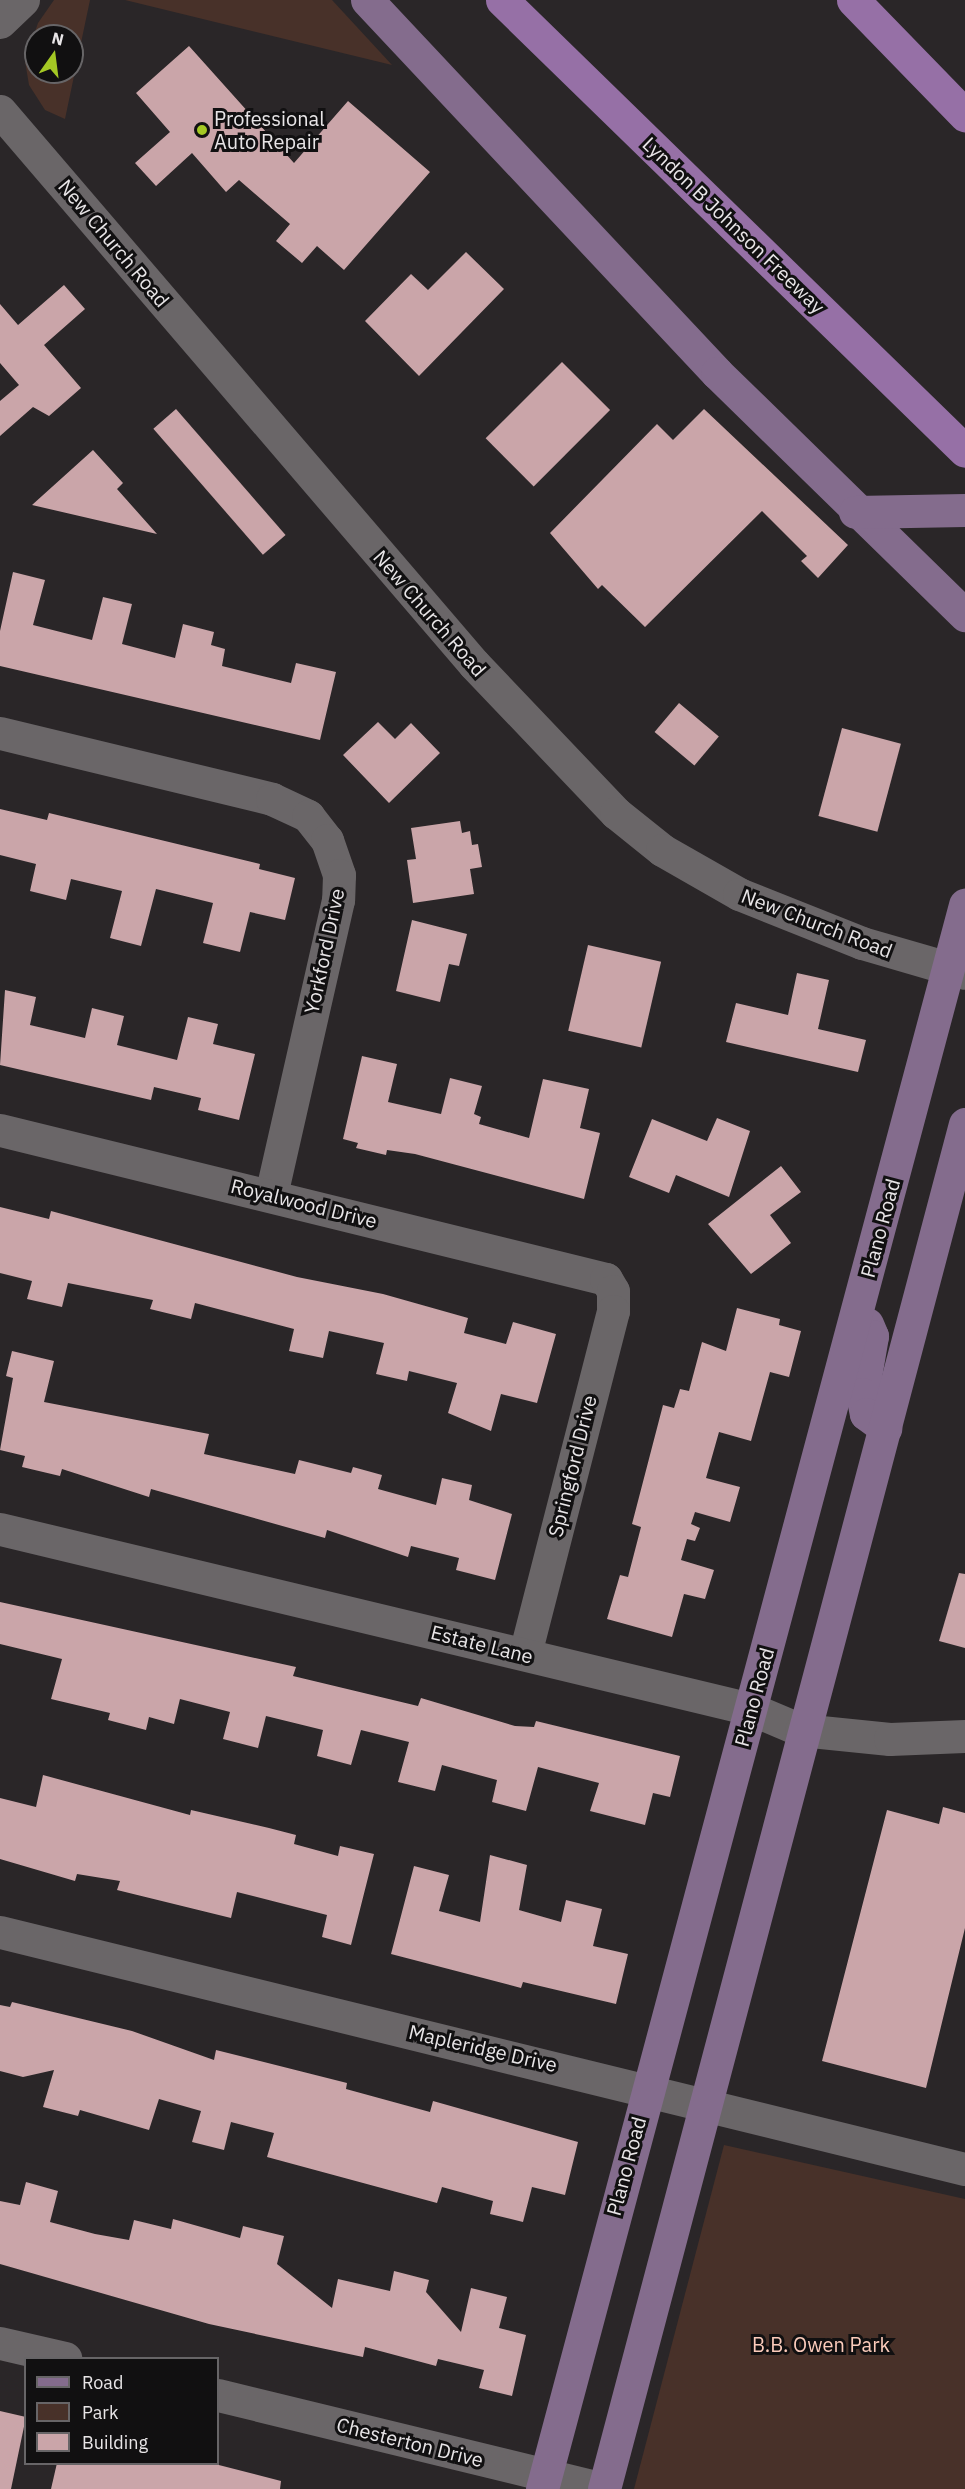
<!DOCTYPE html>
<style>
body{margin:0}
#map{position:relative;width:965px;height:2489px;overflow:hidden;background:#2a2628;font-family:"IBM Plex Sans",sans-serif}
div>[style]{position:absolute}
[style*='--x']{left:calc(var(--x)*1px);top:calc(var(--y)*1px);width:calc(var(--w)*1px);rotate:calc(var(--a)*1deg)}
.green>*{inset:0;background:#483129}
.building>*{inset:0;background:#caa5a9;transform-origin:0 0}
.minor>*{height:33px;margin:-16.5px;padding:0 16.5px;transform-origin:16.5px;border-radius:16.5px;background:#6a6668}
.major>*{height:33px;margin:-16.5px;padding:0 16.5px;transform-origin:16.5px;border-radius:16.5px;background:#846c8d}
.highway>*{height:33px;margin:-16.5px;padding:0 16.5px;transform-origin:16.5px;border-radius:16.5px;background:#9670a6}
.dots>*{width:16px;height:16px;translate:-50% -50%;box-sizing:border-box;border:3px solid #111011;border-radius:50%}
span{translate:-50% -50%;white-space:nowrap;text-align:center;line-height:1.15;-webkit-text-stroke:6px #111011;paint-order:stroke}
.poi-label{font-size:20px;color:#e8e5e7}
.left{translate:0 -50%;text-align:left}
.street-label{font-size:20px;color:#e8e5e7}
.park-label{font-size:20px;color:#fbcbbb}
.legend{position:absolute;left:24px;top:2357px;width:195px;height:108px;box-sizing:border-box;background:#111011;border:2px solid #676567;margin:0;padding:8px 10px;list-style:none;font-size:18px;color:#e8e5e7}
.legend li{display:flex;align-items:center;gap:12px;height:30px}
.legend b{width:30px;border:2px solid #676567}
.north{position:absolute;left:24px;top:24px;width:60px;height:60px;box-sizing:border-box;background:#111011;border:2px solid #676567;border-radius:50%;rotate:14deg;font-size:16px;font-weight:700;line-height:24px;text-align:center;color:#e8e5e7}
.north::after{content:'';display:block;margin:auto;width:21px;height:27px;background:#a4c824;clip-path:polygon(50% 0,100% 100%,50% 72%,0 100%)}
</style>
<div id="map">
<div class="green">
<i style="clip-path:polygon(evenodd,54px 0,90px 0,65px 119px,45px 110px,29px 85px,25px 61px,38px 23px,54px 0,36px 36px,72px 36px,72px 72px,36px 72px,36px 36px)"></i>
<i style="clip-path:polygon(125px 0,332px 0,392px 65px)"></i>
<i style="clip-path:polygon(724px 2145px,965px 2199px,965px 2489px,634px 2489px)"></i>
</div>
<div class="building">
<i style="clip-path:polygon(189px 46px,294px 163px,348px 101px,430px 172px,344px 270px,317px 246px,302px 263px,276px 241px,290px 224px,239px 180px,226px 192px,192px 153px,156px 186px,135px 163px,170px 132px,136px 93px)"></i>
<i style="clip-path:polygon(466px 252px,504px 289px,419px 376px,365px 321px,411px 274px,428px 290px)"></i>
<i style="clip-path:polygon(64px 285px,85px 309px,44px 345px,81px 388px,49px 416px,33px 407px,0 436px,0 401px,19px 385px,0 363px,0 304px,18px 325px)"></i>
<i style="left:562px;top:362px;width:68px;height:108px;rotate:45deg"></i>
<i style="left:176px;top:409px;width:167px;height:30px;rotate:49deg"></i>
<i style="clip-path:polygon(704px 409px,848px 545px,818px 578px,801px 561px,807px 556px,762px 511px,645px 627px,602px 585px,598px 589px,550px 533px,657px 424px,673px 440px)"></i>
<i style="clip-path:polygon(93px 450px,123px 483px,117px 489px,157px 534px,32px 505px)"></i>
<i style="clip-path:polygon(13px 572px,45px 580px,33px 625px,92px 640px,103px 597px,132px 604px,122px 644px,175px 658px,183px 624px,214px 632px,211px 645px,225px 649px,222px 666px,291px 683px,296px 663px,336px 672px,320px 740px,0 666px,0 631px)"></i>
<i style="left:679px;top:703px;width:52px;height:38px;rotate:40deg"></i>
<i style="clip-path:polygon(378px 722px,395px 739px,411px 723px,440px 753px,389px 803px,343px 755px)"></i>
<i style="left:842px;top:728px;width:61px;height:91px;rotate:15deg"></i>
<i style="clip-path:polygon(0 809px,47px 820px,49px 813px,260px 864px,259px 869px,295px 878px,285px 920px,250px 912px,240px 952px,203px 943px,213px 903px,156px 889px,141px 946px,110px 938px,122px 891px,71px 879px,66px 900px,30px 891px,36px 864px,0 855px)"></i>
<i style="clip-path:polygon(460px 821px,462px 833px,470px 831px,472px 845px,478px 844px,482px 867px,470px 869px,474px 894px,413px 903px,407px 860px,416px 859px,411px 828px)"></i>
<i style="clip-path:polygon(412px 920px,467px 934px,459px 966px,449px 964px,440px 1002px,396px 991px)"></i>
<i style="left:588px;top:945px;width:75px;height:88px;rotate:13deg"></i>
<i style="clip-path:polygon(797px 973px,829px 980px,818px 1029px,866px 1040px,858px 1072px,726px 1042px,736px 1003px,788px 1015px)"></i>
<i style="clip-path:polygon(5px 990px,36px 997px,30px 1025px,85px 1038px,92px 1008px,124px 1016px,117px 1045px,177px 1060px,188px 1017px,218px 1024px,213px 1044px,255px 1054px,239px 1120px,198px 1110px,201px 1098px,154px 1087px,151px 1100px,0 1065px)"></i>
<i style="clip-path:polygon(362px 1056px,397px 1064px,388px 1102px,441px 1114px,450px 1078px,482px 1086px,474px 1114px,481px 1117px,479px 1124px,529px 1138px,543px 1079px,589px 1089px,580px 1128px,600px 1133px,584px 1199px,415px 1154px,387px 1150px,386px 1155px,356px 1148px,358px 1143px,343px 1139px)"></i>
<i style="clip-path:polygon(717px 1118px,750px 1131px,729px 1197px,676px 1175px,669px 1193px,629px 1177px,652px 1119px,707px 1141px)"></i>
<i style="clip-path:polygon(781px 1166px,801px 1192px,770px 1215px,791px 1243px,751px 1274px,708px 1224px)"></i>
<i style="clip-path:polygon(0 1207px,49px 1219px,51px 1211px,297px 1277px,383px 1294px,468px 1318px,464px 1333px,506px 1344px,513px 1322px,556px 1334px,537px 1403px,501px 1394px,491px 1431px,448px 1413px,457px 1383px,409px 1371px,407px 1381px,376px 1374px,384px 1343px,329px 1331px,323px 1358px,289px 1351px,294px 1329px,195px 1303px,191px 1319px,150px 1309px,153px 1300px,68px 1283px,62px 1307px,27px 1299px,32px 1281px,0 1273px)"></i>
<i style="clip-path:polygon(737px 1308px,780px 1319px,779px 1325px,801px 1331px,789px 1377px,770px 1372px,751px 1441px,719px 1432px,706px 1478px,740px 1487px,730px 1522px,695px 1512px,691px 1524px,700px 1528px,695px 1541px,687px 1539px,681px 1560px,714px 1570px,705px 1599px,684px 1594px,672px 1637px,607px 1619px,620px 1575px,628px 1577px,641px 1527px,632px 1524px,663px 1405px,674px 1408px,680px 1389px,689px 1391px,702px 1342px,726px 1351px)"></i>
<i style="clip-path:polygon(12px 1351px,54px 1361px,44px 1402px,209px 1434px,204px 1454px,295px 1474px,299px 1460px,351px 1473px,353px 1467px,382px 1475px,378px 1489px,436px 1505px,442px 1478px,472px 1485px,469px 1500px,512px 1514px,495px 1580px,456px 1570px,459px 1558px,411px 1546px,408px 1557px,327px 1530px,325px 1538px,151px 1489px,149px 1497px,62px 1469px,60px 1476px,22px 1467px,25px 1456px,0 1450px,13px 1378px,6px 1376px)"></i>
<i style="clip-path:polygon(959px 1573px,965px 1574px,965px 1648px,939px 1641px)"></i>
<i style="clip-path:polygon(0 1602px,296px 1667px,293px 1676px,418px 1706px,421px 1698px,515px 1726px,534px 1727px,536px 1721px,680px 1756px,670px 1797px,653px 1793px,645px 1825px,590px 1811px,599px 1783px,538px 1767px,526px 1811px,492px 1802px,497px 1780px,442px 1765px,435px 1791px,398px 1782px,409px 1742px,361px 1730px,351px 1765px,317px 1756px,323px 1730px,266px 1716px,258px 1748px,223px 1739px,230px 1712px,180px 1699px,174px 1724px,149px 1717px,146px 1730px,108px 1720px,110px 1713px,51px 1699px,62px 1659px,0 1644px)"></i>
<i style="clip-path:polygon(43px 1775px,190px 1815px,191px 1810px,269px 1828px,296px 1835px,294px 1844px,338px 1856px,340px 1846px,374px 1854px,351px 1945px,322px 1937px,327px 1915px,237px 1892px,231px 1918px,117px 1890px,120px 1881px,77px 1874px,75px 1881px,0 1859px,0 1798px,36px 1807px)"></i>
<i style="clip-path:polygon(943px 1807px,965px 1813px,965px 1928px,926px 2088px,822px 2061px,887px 1810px,939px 1824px)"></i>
<i style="clip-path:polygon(490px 1855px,527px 1865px,519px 1910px,561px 1922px,566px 1900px,602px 1909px,593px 1946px,628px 1954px,616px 2004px,523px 1982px,521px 1988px,391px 1954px,414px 1866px,449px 1875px,439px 1911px,480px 1922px)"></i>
<i style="clip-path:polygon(12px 2002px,132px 2031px,214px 2060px,216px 2050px,347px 2083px,346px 2089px,430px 2112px,433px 2101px,578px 2142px,565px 2195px,532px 2187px,523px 2222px,490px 2214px,493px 2201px,442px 2187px,437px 2203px,267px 2157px,274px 2133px,231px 2122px,224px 2150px,192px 2142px,201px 2111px,159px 2099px,149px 2130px,80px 2110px,78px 2116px,43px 2107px,54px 2070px,23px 2077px,0 2071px,0 2005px,10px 2007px)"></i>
<i style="clip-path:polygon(26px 2182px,58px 2191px,50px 2222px,95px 2234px,129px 2240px,134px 2220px,171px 2229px,173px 2219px,240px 2238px,243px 2226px,284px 2236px,277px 2264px,332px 2308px,338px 2279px,390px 2291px,394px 2271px,429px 2280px,426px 2292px,461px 2332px,471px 2288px,507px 2297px,499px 2328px,526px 2335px,512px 2396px,479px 2388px,484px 2370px,438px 2359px,436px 2366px,365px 2347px,363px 2357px,209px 2324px,0 2264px,0 2201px,20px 2205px)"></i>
<i style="clip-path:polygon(0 2411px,26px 2417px,11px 2489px,0 2489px)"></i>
<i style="clip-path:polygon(57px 2463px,211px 2463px,281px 2481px,280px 2489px,51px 2489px)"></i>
</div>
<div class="minor">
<i style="--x:0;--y:22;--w:32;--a:-44"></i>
<i style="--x:0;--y:111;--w:728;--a:49.4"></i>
<i style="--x:474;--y:664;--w:206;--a:46.4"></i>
<i style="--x:616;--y:813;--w:59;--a:38.8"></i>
<i style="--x:662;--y:850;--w:89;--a:29.7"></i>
<i style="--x:739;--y:894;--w:132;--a:21.7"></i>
<i style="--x:862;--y:943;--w:107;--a:16.2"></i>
<i style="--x:0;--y:733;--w:280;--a:13.6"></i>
<i style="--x:272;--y:799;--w:40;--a:25"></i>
<i style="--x:308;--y:816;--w:31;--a:52"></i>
<i style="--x:327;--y:840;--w:37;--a:71"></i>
<i style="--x:339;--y:875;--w:25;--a:92"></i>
<i style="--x:338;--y:900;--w:303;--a:102.8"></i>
<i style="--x:0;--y:1130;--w:624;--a:13.81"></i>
<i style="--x:606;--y:1279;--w:14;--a:60"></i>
<i style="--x:613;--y:1291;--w:20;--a:90"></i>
<i style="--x:613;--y:1311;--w:354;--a:104.4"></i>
<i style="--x:0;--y:1529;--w:772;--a:13.48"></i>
<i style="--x:751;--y:1709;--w:54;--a:22.8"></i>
<i style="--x:801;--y:1730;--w:89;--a:5.8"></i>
<i style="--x:890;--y:1739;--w:75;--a:-2.3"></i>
<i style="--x:0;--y:1932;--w:994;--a:13.8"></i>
<i style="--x:0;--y:2343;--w:67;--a:13"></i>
<i style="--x:218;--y:2395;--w:396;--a:13.7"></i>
</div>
<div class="major">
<i style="--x:367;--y:0;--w:511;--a:46.82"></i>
<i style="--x:717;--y:373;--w:347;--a:44.3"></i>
<i style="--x:855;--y:512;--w:110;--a:-1"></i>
<i style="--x:867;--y:1324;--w:13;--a:67"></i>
<i style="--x:872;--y:1336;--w:59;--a:99.8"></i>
<i style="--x:862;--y:1394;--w:20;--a:79"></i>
<i style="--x:866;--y:1414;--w:24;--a:36"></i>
<i style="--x:542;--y:2489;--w:1640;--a:-75.05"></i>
<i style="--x:604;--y:2489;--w:1412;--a:-75.19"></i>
</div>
<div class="highway">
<i style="--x:502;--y:0;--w:646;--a:44.25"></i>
<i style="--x:853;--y:0;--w:161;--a:45.8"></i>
</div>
<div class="dots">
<i style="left:202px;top:130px;background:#a4c824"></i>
</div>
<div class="poi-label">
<span class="left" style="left:214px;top:130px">Professional<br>Auto Repair</span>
</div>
<div class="street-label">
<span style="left:734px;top:225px;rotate:44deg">Lyndon B Johnson Freeway</span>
<span style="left:114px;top:243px;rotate:50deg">New Church Road</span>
<span style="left:430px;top:613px;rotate:49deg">New Church Road</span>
<span style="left:817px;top:923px;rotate:21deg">New Church Road</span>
<span style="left:324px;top:951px;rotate:-78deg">Yorkford Drive</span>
<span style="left:304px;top:1203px;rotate:14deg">Royalwood Drive</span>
<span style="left:880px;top:1228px;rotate:-75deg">Plano Road</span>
<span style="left:572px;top:1466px;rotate:-76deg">Springford Drive</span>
<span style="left:482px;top:1644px;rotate:14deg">Estate Lane</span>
<span style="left:754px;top:1697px;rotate:-75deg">Plano Road</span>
<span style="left:483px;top:2048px;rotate:13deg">Mapleridge Drive</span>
<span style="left:626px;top:2166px;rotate:-75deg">Plano Road</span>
<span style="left:410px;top:2442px;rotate:14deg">Chesterton Drive</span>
</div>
<div class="park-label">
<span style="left:821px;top:2344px">B.B. Owen Park</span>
</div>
<ul class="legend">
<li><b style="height:8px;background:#846c8d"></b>Road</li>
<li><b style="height:16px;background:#483129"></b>Park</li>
<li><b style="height:16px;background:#caa5a9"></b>Building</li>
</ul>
<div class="north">N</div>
</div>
